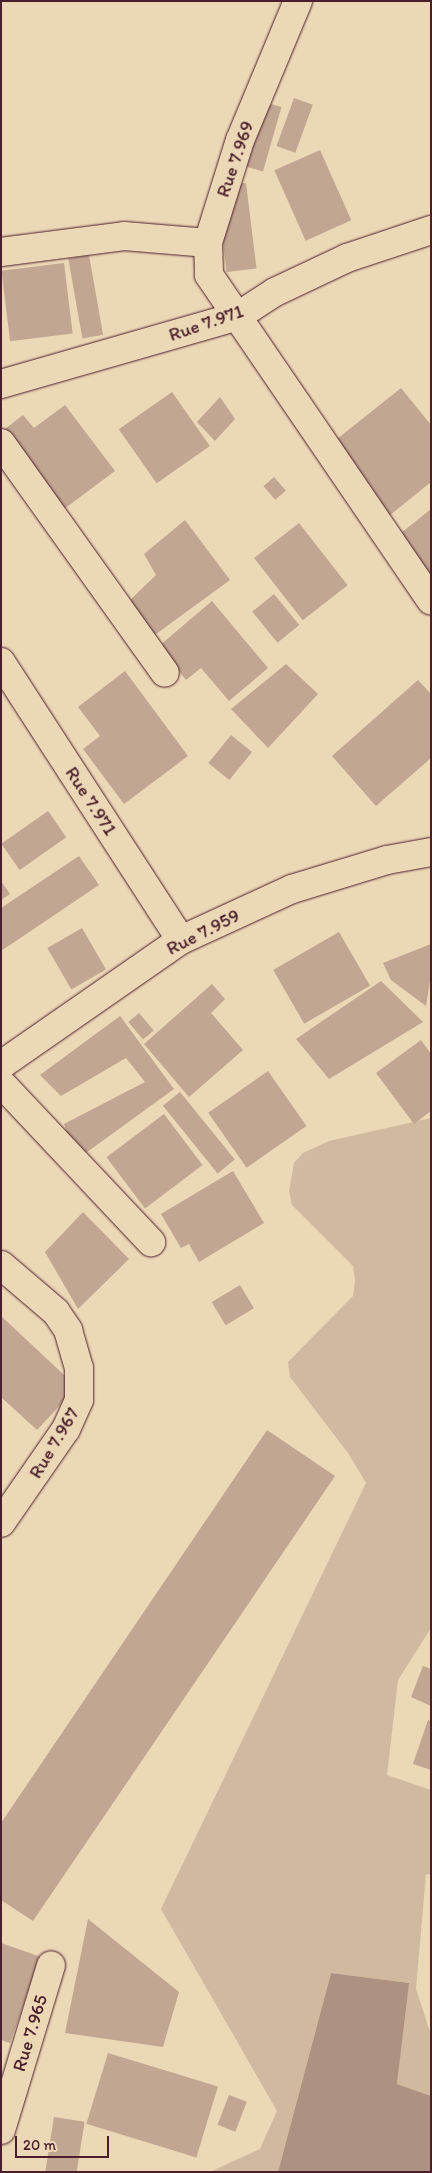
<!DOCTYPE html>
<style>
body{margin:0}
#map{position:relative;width:432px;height:2173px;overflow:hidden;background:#ecd7b6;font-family:Itim,sans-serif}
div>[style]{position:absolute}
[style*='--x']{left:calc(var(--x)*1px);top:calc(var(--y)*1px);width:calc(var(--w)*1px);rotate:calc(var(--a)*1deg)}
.green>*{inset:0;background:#d1b9a0}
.water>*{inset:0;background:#ad9181}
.building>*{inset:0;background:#c1a691;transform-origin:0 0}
.roads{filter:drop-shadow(0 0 1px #4a1f2b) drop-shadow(0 0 1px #4a1f2b)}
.minor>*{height:28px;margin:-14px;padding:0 14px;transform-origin:14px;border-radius:14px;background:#ecd7b6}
.tertiary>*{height:28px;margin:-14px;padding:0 14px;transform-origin:14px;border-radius:14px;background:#ecd7b6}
span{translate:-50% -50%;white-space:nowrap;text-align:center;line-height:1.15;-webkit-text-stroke:4px #ecd7b6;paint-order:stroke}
.street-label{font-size:19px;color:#4a1f2b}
.frame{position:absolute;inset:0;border:2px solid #4a1f2b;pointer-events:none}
.scale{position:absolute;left:15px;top:2136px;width:94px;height:22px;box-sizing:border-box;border:2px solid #4a1f2b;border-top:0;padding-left:6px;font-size:15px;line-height:18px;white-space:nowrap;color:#4a1f2b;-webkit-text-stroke:4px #ecd7b6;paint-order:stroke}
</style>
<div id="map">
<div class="green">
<i style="clip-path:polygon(431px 1118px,431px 1628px,398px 1680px,387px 1775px,431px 1790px,431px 1875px,426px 1874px,416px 1989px,431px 2035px,431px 2096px,397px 2084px,408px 1983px,331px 1973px,278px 2172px,210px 2172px,260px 2149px,277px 2111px,161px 1909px,366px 1483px,348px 1453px,290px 1377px,288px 1362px,353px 1296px,355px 1281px,353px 1266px,292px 1205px,289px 1191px,294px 1163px,303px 1153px,329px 1141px)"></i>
</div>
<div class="water">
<i style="clip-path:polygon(331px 1973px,409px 1983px,397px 2084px,431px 2096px,431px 2172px,278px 2172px)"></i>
</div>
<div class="building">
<i style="left:243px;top:96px;width:40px;height:67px;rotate:16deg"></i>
<i style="left:294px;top:98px;width:20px;height:51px;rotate:20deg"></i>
<i style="left:320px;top:150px;width:77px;height:50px;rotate:66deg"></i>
<i style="left:246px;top:183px;width:86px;height:30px;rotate:83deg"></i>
<i style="left:89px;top:255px;width:81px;height:21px;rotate:80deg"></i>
<i style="left:64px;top:263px;width:71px;height:63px;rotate:83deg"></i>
<i style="clip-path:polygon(401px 388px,431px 425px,431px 482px,384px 520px,327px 447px)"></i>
<i style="left:172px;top:392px;width:66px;height:65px;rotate:55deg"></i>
<i style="clip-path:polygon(220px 397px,235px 419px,215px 441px,197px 422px)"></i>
<i style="clip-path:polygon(65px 405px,115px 471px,64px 509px,5px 429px,23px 415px,34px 428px)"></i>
<i style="left:274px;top:477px;width:18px;height:14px;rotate:49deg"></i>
<i style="clip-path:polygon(431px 509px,431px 581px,396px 537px)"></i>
<i style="clip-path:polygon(185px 520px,230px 580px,152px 637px,125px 605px,156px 575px,144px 554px)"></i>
<i style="left:299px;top:523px;width:79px;height:57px;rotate:52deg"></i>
<i style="left:274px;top:594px;width:40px;height:28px;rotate:51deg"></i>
<i style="clip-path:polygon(212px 601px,268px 668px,229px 701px,201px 668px,186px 680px,159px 646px)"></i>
<i style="clip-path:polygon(286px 664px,318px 694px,268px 748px,231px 709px)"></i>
<i style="clip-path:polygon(125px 671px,188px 756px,124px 804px,83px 749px,100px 736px,78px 707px)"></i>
<i style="clip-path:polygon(418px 680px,431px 694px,431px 758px,376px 806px,332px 756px)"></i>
<i style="left:231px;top:735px;width:27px;height:36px;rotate:39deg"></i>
<i style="left:48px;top:811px;width:32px;height:57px;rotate:55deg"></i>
<i style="clip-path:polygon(79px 856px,99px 885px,1px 951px,1px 908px)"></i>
<i style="clip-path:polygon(1px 881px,10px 894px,1px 900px)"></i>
<i style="left:82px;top:928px;width:48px;height:40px;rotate:60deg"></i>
<i style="left:339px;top:932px;width:62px;height:76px;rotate:60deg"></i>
<i style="clip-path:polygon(431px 944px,431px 975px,426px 1006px,391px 980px,383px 963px)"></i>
<i style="clip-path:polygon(381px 981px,423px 1022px,329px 1079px,296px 1039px)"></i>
<i style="clip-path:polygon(212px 984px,225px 999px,211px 1013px,243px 1050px,189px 1097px,144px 1044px)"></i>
<i style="left:139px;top:1013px;width:23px;height:14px;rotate:50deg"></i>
<i style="clip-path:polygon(120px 1016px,174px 1089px,76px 1160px,64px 1124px,145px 1082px,126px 1058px,61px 1096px,40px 1075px)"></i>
<i style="clip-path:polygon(421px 1040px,431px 1054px,431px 1111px,414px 1124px,376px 1073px)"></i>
<i style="left:268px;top:1071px;width:67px;height:73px;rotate:55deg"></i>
<i style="left:180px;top:1092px;width:87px;height:22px;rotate:51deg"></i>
<i style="left:164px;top:1114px;width:64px;height:72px;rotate:53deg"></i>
<i style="clip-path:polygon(233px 1171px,264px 1223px,199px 1262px,189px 1244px,181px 1248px,161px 1214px)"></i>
<i style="clip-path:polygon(83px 1212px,129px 1259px,78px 1309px,45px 1252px)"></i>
<i style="left:240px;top:1285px;width:27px;height:33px;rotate:59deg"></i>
<i style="clip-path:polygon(1px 1316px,77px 1387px,37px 1430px,1px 1397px)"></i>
<i style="clip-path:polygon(267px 1430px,335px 1476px,33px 1921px,1px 1900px,1px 1823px)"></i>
<i style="clip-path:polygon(423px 1666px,431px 1669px,431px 1706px,411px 1697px)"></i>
<i style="clip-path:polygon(428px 1720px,431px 1721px,431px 1770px,413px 1764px)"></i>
<i style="clip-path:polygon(88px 1919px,179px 1992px,163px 2047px,65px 2033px)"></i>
<i style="clip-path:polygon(1px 1943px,41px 1957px,10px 2043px,1px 2040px)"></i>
<i style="left:108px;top:2053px;width:115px;height:74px;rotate:17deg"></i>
<i style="left:229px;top:2095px;width:19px;height:32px;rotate:21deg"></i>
<i style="left:54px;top:2117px;width:31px;height:56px;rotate:9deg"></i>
</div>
<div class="roads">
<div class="minor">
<i style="--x:298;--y:1;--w:151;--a:112.6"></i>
<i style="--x:240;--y:140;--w:108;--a:107.3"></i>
<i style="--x:208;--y:243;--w:32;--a:88"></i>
<i style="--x:209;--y:275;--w:394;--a:55.7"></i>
<i style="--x:1;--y:252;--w:124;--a:-7.4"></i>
<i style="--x:124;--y:236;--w:84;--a:4.8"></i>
<i style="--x:1;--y:384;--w:247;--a:-16"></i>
<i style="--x:238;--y:316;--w:44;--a:-33"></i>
<i style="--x:275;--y:292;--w:80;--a:-25.3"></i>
<i style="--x:347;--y:258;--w:89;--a:-18.4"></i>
<i style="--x:1;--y:443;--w:282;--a:54.5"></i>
<i style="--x:1;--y:662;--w:331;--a:57.1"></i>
<i style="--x:1;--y:1083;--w:219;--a:46.7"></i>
<i style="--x:1;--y:1265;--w:72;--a:40.5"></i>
<i style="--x:56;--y:1312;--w:22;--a:56"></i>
<i style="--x:68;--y:1330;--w:40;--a:74"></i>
<i style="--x:79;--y:1368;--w:32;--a:90"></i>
<i style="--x:79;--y:1400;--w:32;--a:114"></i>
<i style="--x:66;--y:1429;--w:114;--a:124.7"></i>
<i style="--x:1;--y:2130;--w:172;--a:-73.1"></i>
</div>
<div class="tertiary">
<i style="--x:1;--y:1065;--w:219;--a:-34.8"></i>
<i style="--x:181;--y:940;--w:122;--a:-24.7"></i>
<i style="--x:292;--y:889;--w:99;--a:-17"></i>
<i style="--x:387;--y:860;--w:45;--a:-10.3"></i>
</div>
</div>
<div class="street-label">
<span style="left:235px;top:159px;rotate:-71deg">Rue 7.969</span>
<span style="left:206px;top:323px;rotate:-19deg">Rue 7.971</span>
<span style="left:91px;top:801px;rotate:57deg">Rue 7.971</span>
<span style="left:203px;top:932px;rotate:-27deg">Rue 7.959</span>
<span style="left:54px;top:1443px;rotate:-59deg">Rue 7.967</span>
<span style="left:30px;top:2033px;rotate:-73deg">Rue 7.965</span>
</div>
<div class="frame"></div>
<div class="scale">20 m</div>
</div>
